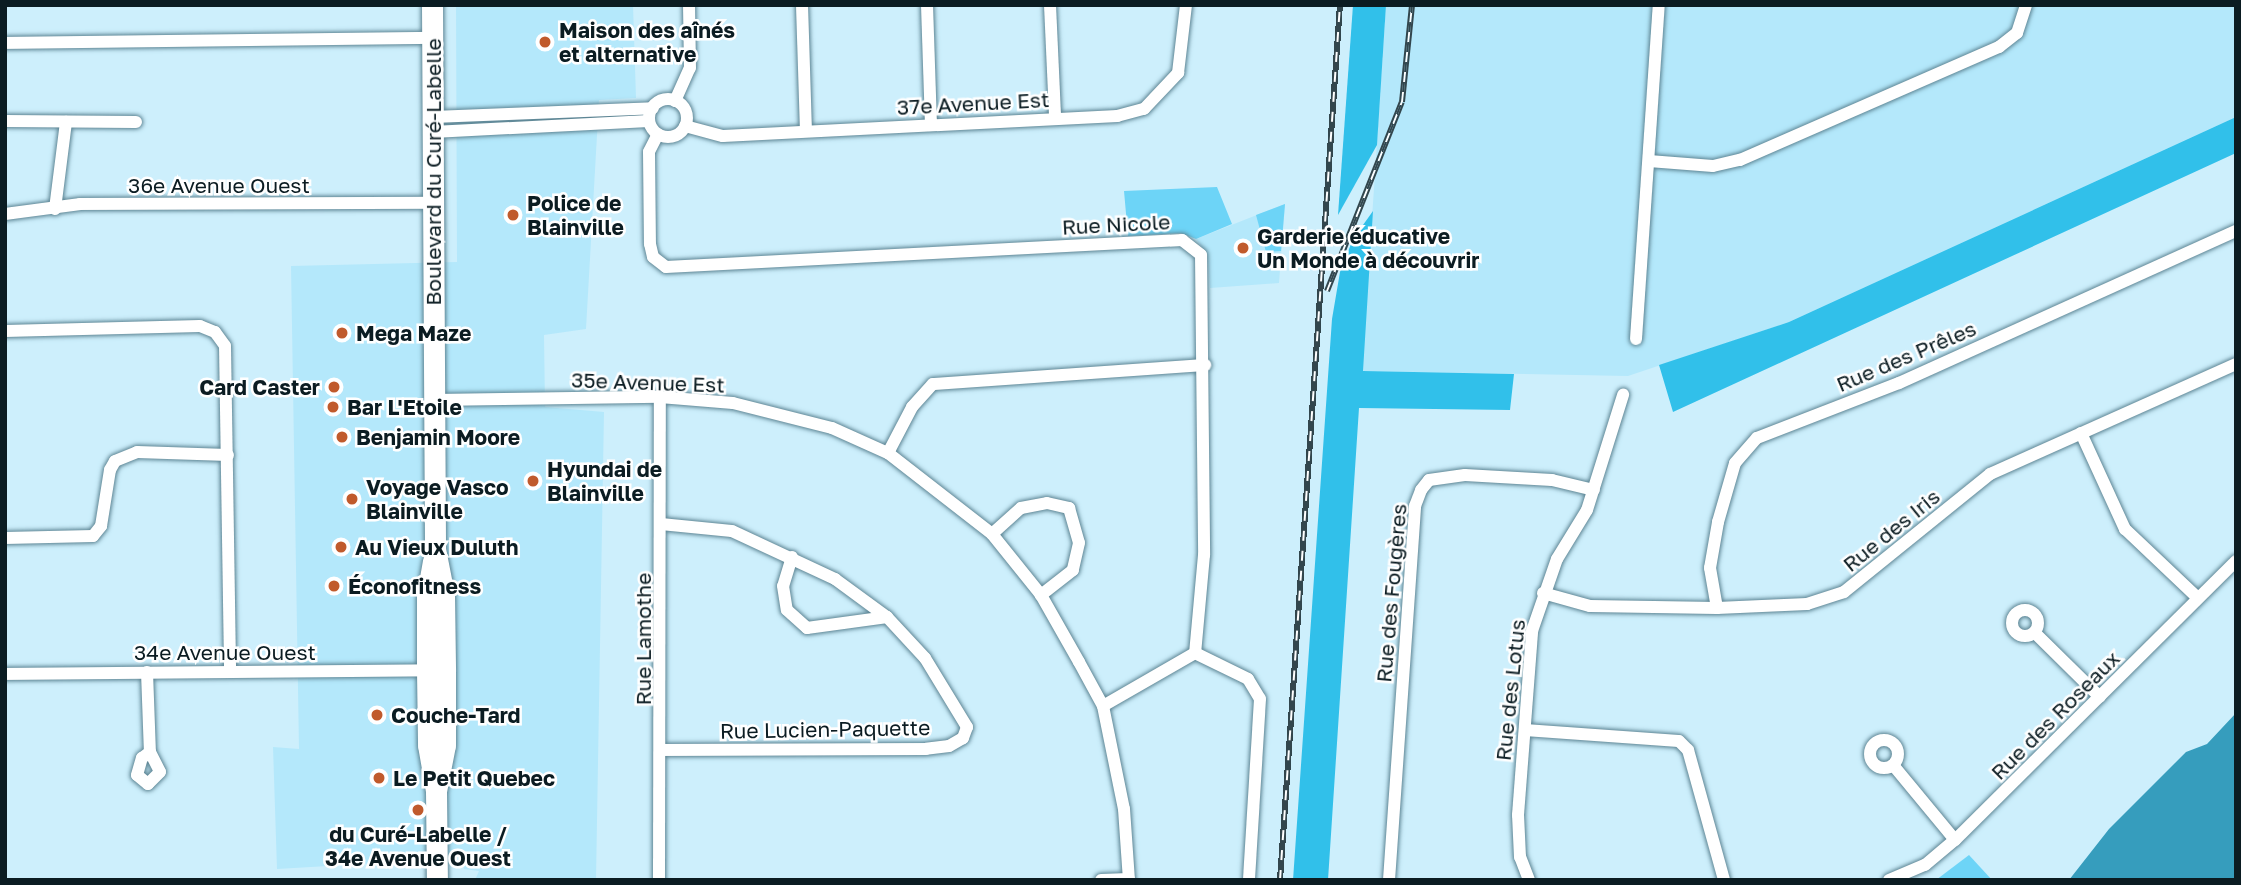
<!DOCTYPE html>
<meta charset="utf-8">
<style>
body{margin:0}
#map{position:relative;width:2241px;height:885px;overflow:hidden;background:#cdeffc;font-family:"Golos Text",sans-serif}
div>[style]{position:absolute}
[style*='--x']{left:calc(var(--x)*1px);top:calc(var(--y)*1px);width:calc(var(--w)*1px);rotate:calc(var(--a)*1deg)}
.built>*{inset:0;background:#b4e8fb}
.green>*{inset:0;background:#6dd4f7}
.forest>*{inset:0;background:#31c0ea}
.water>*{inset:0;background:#369dbd}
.roads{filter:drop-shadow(0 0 2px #5d8594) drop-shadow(0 0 2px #5d8594)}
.street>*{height:12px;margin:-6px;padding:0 6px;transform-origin:6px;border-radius:6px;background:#fff}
.street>.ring{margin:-6px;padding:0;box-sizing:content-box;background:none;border:12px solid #fff;border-radius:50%}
.primary>*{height:21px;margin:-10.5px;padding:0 10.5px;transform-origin:10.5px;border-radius:10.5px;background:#fff}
.rail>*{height:6px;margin-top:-3px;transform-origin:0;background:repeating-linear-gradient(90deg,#fff 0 10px,#32464d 0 20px);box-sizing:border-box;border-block:2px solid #32464d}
.dots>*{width:19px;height:19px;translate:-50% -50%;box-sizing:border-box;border:4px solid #fff;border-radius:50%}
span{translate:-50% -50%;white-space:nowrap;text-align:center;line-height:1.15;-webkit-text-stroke:5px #fff;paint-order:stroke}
.poi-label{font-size:21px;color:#0b1c22;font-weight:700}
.left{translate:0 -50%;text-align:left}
.right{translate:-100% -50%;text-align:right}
.street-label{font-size:21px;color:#0b1c22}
.frame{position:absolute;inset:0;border:7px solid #0b1c22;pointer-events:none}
</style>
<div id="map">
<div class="built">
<i style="clip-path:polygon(456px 5px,633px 5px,636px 98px,599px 100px,586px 329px,544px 335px,545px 407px,604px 412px,596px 880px,475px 880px,479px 871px,464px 869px,461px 856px,409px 853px,396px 862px,277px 869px,273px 747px,299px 749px,291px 266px,457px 262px)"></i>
<i style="clip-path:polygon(1386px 5px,2236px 5px,2236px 117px,1789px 322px,1628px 376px,1362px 371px)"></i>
<i style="clip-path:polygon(1285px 204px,1279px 283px,1210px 288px,1208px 255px,1196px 239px)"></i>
</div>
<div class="green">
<i style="clip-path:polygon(1217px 187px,1232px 224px,1196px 239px,1181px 233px,1128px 236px,1124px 191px)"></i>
<i style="clip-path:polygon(1285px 204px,1281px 251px,1266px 252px,1256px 215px)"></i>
<i style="clip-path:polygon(1969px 855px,1992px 880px,1936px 880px)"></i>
</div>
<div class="forest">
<i style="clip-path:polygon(1353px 5px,1386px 5px,1377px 145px,1338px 215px)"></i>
<i style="clip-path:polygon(2236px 117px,2236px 153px,1673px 412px,1659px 365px,1789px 322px)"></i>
<i style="clip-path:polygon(1373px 211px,1363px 371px,1514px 374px,1510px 410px,1359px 408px,1328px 880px,1293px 880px,1332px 319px,1340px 272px,1353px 239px)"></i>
</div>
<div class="water">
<i style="clip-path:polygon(2236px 713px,2236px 880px,2069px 880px,2109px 829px,2186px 752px,2207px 744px)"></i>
</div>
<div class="roads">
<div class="street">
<i style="--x:802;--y:5;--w:124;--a:88.2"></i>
<i style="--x:927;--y:5;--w:120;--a:88.1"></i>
<i style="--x:1050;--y:5;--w:112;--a:87.4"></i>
<i style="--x:5;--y:43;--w:427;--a:-0.7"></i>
<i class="ring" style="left:649px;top:99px;width:26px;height:26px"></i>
<i style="--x:675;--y:101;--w:36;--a:-66"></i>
<i style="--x:690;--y:68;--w:63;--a:-90.9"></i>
<i style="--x:433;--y:117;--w:220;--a:-2.3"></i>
<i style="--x:5;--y:121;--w:131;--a:0.4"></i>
<i style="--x:685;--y:126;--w:39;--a:15"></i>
<i style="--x:723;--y:136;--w:395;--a:-2.9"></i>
<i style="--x:1117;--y:116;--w:28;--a:-15"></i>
<i style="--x:1144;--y:109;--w:50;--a:-46.6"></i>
<i style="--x:1178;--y:73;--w:68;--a:-83.3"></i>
<i style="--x:433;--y:132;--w:216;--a:-2.9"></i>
<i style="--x:658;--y:134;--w:20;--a:117"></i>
<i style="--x:649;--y:152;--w:92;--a:89.4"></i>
<i style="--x:650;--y:244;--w:13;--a:77"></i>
<i style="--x:653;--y:257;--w:16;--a:38"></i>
<i style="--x:666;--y:267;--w:517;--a:-3"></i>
<i style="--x:1182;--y:240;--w:24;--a:38"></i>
<i style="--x:1201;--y:255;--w:300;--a:89.4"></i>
<i style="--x:1204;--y:555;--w:98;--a:95.2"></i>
<i style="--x:1195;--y:653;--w:106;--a:150.1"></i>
<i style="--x:1649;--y:161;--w:64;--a:4.5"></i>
<i style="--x:1713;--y:166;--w:28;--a:-13"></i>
<i style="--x:1740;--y:160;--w:283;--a:-23.6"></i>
<i style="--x:1999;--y:47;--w:23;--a:-38"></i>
<i style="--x:2017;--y:33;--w:29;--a:-72"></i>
<i style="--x:55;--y:209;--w:88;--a:-82.8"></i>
<i style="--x:5;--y:214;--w:76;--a:-7.6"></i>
<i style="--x:80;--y:204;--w:353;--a:-0.2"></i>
<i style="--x:5;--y:331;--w:195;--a:-1.5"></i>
<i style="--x:200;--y:326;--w:16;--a:22"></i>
<i style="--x:215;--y:332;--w:17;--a:54"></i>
<i style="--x:225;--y:346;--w:325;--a:89.1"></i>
<i style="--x:1636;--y:339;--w:335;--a:-86.1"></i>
<i style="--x:434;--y:400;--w:226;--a:-0.8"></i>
<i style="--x:660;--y:397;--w:73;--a:4.7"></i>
<i style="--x:733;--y:403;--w:102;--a:14.2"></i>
<i style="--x:832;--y:428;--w:61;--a:24.1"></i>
<i style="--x:888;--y:453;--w:132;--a:37.9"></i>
<i style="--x:992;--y:534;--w:78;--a:51.2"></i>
<i style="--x:1041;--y:595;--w:77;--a:60.4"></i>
<i style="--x:1079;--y:662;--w:50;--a:61.4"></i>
<i style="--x:1103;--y:706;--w:105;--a:78.5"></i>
<i style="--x:1124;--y:809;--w:71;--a:86"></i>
<i style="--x:2081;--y:433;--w:106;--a:65.4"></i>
<i style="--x:2125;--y:529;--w:99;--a:43.4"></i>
<i style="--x:888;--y:453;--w:52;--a:-62.4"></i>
<i style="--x:912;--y:407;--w:31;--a:-48"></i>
<i style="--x:933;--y:384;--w:273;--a:-4"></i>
<i style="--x:661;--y:524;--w:71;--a:5.6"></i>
<i style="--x:732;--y:531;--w:114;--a:25"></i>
<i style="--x:835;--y:579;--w:64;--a:36.2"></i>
<i style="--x:887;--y:617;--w:56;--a:47.2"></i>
<i style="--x:925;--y:658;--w:81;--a:58.7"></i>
<i style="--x:967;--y:727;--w:12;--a:110"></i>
<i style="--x:963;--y:738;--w:16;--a:150"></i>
<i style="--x:949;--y:746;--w:23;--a:173"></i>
<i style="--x:926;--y:749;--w:264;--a:179.8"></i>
<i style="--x:992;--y:534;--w:39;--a:-42"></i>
<i style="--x:1021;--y:508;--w:26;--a:-11"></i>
<i style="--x:1047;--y:503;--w:23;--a:13"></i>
<i style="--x:1069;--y:508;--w:36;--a:74"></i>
<i style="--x:1079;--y:543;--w:28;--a:103"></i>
<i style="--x:1073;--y:570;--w:41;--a:142"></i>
<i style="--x:5;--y:538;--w:88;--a:-1.3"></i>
<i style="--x:93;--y:536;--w:13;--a:-51"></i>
<i style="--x:101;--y:526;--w:57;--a:-80.9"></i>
<i style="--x:110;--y:470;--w:10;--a:-61"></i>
<i style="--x:115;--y:461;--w:24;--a:-22"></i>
<i style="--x:137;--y:452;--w:91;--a:1.9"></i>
<i style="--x:792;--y:557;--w:30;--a:107"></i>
<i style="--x:783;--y:586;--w:24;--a:81"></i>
<i style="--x:787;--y:610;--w:27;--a:42"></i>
<i style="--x:807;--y:628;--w:81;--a:-7.8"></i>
<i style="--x:1543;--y:593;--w:49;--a:15.5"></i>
<i style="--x:1590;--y:606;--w:127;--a:0.9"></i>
<i style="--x:1717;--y:608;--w:90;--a:-2.5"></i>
<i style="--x:1807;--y:604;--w:39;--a:-18"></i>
<i style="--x:1844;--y:592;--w:188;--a:-38.9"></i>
<i style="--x:1990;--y:474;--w:269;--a:-24.1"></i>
<i style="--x:1717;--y:608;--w:41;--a:-99.9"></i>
<i style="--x:1710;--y:568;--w:47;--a:-80.1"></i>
<i style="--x:1718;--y:522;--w:61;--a:-73.9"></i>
<i style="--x:1735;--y:463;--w:33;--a:-49"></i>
<i style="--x:1757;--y:438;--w:152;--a:-21.2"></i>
<i style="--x:1899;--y:383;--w:370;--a:-24.3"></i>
<i class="ring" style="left:2012px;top:610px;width:14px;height:14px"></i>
<i style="--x:2035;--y:633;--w:91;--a:44.6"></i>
<i style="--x:1195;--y:653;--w:59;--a:26.1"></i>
<i style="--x:1248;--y:679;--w:23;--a:59"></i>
<i style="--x:1260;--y:699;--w:181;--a:93.5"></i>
<i style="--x:147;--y:672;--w:80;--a:87.9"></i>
<i style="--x:150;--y:752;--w:22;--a:63"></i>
<i style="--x:160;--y:772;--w:17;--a:135"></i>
<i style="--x:148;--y:784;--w:14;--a:-141"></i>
<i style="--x:137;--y:775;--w:18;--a:-74"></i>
<i style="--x:142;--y:758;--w:10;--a:-37"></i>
<i style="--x:5;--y:674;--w:427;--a:-0.5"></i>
<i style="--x:1525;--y:730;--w:154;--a:4.1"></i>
<i style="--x:1679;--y:741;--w:13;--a:45"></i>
<i style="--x:1688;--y:750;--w:135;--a:74.5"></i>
<i class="ring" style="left:1870px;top:740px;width:16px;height:16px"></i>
<i style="--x:1893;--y:765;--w:97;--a:50.4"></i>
<i style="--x:659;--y:880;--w:483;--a:-89.9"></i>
<i style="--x:1101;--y:880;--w:28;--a:-2"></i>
<i style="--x:1389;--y:880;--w:375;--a:-86"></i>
<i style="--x:1415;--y:506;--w:17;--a:-69"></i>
<i style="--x:1421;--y:490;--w:13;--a:-51"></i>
<i style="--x:1429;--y:480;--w:36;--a:-8"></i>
<i style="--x:1465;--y:475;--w:87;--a:3.3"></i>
<i style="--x:1552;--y:480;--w:43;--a:13.4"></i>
<i style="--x:1529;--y:880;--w:25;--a:-111"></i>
<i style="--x:1520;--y:857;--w:42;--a:-92.7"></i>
<i style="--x:1518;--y:815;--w:185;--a:-85.6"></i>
<i style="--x:1532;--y:631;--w:76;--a:-70.9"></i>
<i style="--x:1557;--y:559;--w:57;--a:-58.5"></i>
<i style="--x:1587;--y:510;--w:121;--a:-72.6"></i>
<i style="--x:1889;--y:880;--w:39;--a:-23"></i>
<i style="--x:1925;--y:865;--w:39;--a:-40"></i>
<i style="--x:1955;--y:840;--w:396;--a:-44.8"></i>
</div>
<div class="primary">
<i style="--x:432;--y:5;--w:544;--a:89.68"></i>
<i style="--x:435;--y:549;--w:47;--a:78.9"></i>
<i style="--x:444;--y:595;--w:76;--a:89.2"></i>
<i style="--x:445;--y:671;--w:74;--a:90"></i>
<i style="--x:445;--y:745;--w:47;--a:101.1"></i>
<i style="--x:433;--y:561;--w:34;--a:100"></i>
<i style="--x:427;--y:594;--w:76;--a:90"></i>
<i style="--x:427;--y:670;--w:75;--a:89.2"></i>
<i style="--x:428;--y:745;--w:47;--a:80.1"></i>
<i style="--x:436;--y:791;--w:89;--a:89.4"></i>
</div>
</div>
<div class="rail">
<i style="--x:1327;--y:291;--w:203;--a:-68.4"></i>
<i style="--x:1402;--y:102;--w:98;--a:-84.1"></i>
<i style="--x:1280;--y:880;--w:877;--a:-86.08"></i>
</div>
<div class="dots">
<i style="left:545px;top:42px;background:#c05a2c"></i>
<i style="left:513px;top:215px;background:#c05a2c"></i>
<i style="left:1243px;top:248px;background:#c05a2c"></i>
<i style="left:342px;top:333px;background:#c05a2c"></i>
<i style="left:334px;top:387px;background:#c05a2c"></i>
<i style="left:333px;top:407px;background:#c05a2c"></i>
<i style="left:342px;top:437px;background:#c05a2c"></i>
<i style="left:533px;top:481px;background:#c05a2c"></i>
<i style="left:352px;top:499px;background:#c05a2c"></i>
<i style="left:341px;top:547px;background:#c05a2c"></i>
<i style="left:334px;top:586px;background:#c05a2c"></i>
<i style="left:377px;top:715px;background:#c05a2c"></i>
<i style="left:379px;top:778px;background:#c05a2c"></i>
<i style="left:418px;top:810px;background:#c05a2c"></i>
</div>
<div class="poi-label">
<span class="left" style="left:559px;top:42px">Maison des aînés<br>et alternative</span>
<span class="left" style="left:527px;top:215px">Police de<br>Blainville</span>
<span class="left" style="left:1257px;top:248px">Garderie éducative<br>Un Monde à découvrir</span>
<span class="left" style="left:356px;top:333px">Mega Maze</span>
<span class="right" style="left:320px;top:387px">Card Caster</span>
<span class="left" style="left:347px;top:407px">Bar L'Etoile</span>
<span class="left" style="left:356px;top:437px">Benjamin Moore</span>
<span class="left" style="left:547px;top:481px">Hyundai de<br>Blainville</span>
<span class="left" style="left:366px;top:499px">Voyage Vasco<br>Blainville</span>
<span class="left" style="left:355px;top:547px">Au Vieux Duluth</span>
<span class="left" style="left:348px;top:586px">Éconofitness</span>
<span class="left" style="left:391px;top:715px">Couche-Tard</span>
<span class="left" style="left:393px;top:778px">Le Petit Quebec</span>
<span style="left:418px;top:846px">du Curé-Labelle /<br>34e Avenue Ouest</span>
</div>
<div class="street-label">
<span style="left:973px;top:103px;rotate:-3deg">37e Avenue Est</span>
<span style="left:433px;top:172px;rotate:-90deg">Boulevard du Curé-Labelle</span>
<span style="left:219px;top:185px">36e Avenue Ouest</span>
<span style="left:1116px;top:224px;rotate:-3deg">Rue Nicole</span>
<span style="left:1906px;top:356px;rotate:-23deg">Rue des Prêles</span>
<span style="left:648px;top:382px;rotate:2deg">35e Avenue Est</span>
<span style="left:1891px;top:530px;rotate:-39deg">Rue des Iris</span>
<span style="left:1391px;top:593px;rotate:-85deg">Rue des Fougères</span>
<span style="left:643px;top:639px;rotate:-90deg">Rue Lamothe</span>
<span style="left:225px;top:652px">34e Avenue Ouest</span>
<span style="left:1510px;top:690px;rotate:-84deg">Rue des Lotus</span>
<span style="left:2055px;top:715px;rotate:-45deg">Rue des Roseaux</span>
<span style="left:825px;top:729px;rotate:-1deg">Rue Lucien-Paquette</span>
</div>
<div class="frame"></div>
</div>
